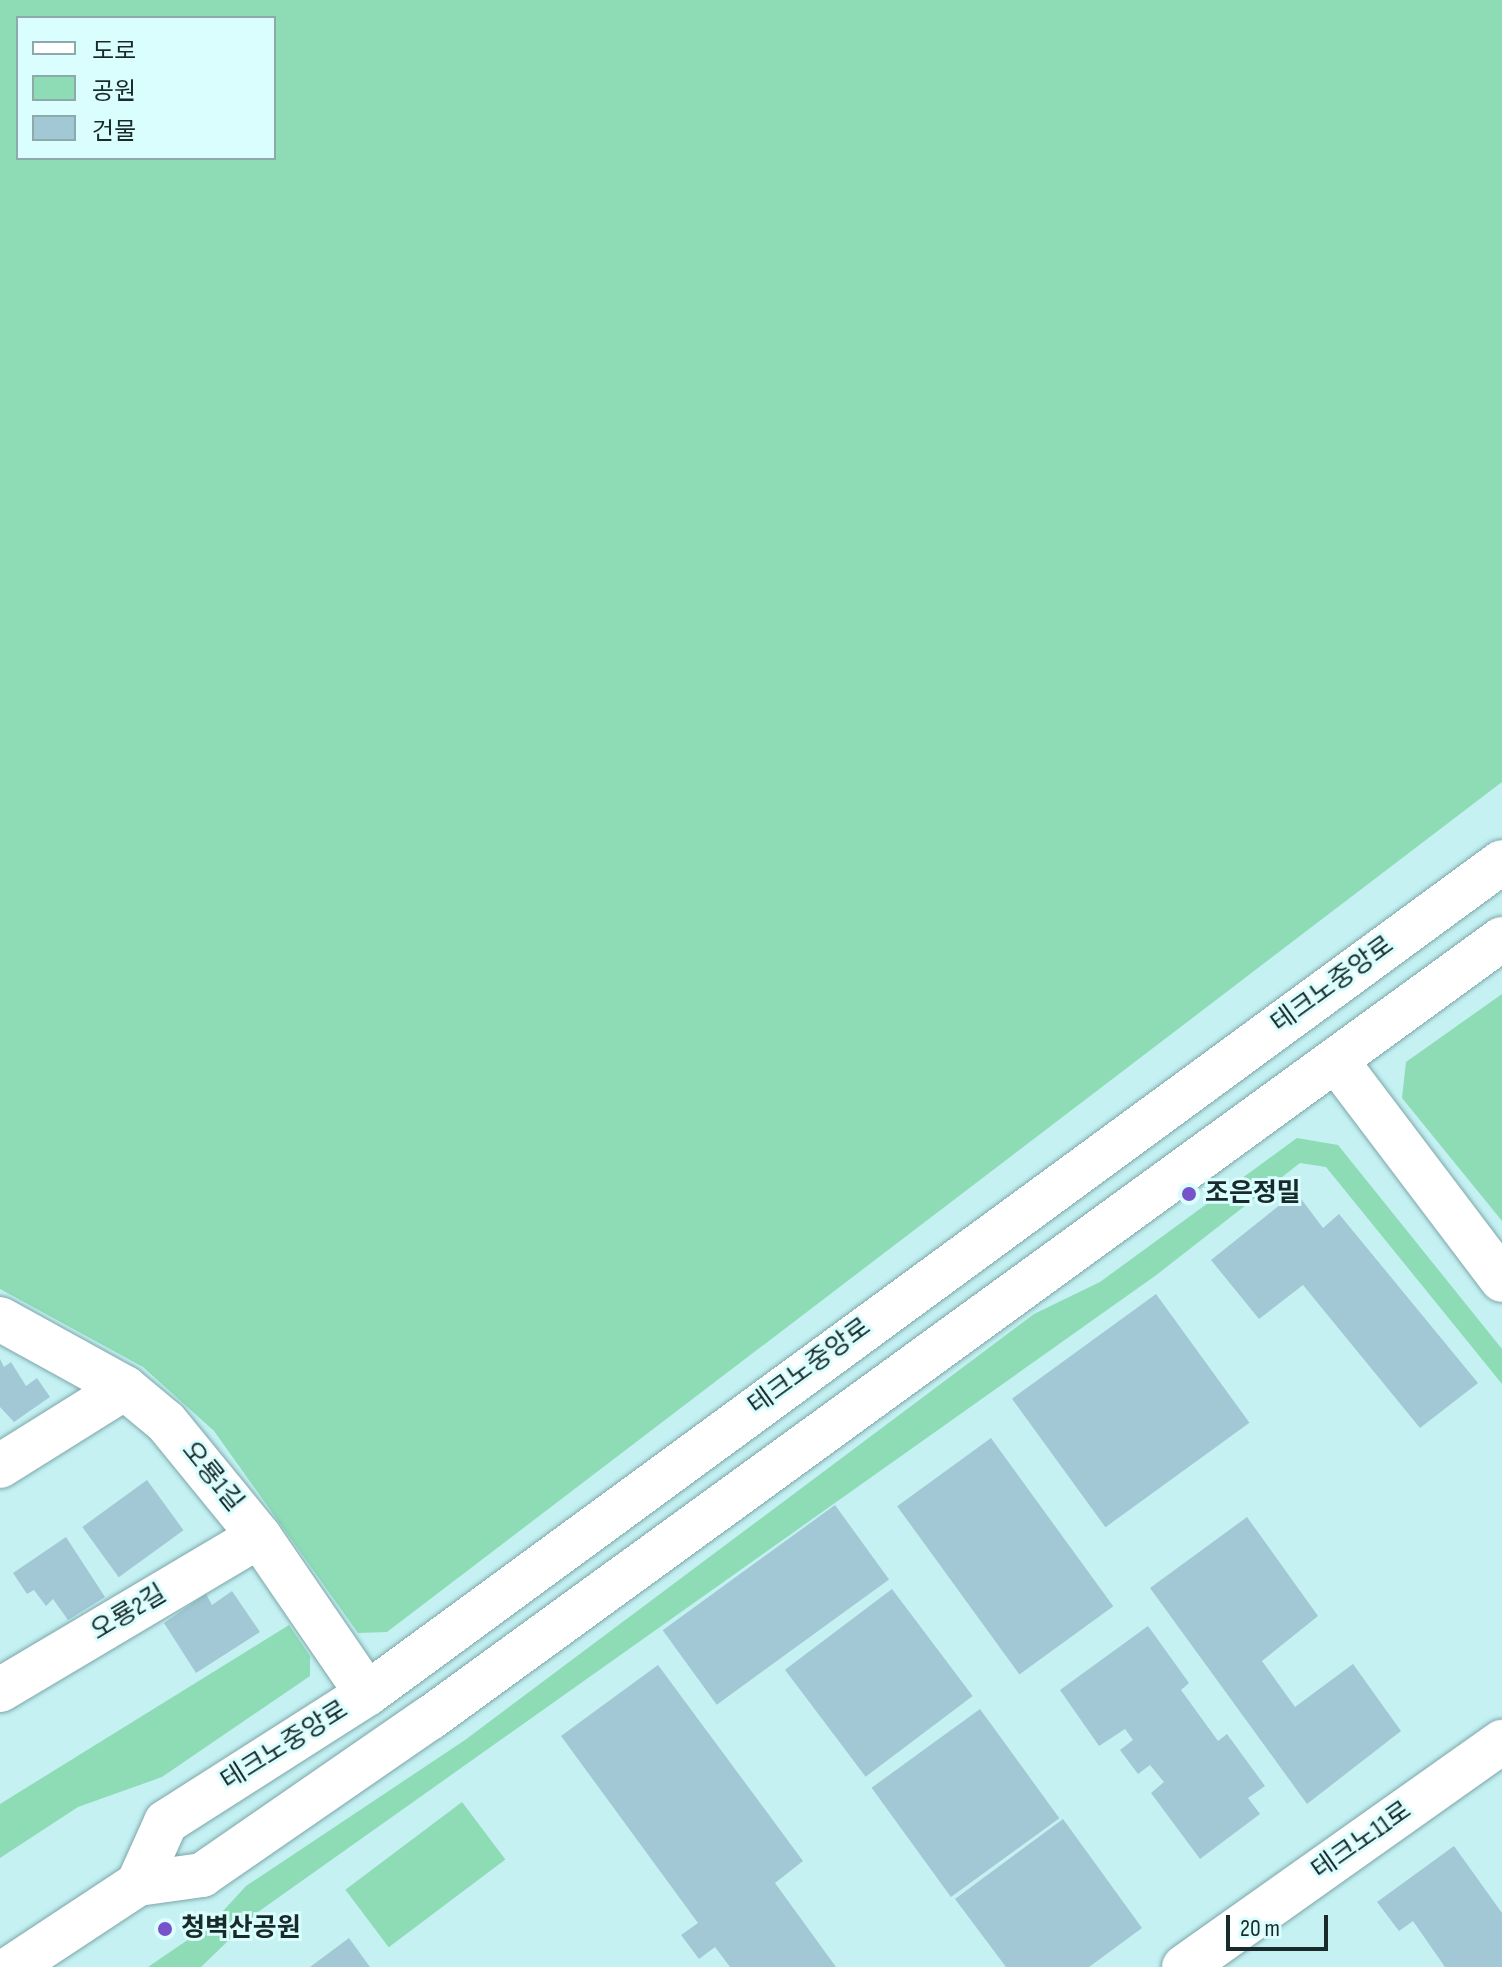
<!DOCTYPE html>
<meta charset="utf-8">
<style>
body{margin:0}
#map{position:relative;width:1502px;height:1967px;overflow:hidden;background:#c5f1f3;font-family:"Sofia Sans Condensed","Noto Sans KR",sans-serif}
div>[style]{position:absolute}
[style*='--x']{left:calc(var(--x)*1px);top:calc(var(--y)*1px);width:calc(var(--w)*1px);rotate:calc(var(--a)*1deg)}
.green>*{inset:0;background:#8ddcb6;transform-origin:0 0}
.building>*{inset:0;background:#a1c8d4;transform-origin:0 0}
.roads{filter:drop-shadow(0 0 2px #7da6a8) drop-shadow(0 0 2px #7da6a8)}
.minor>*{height:44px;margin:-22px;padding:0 22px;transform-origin:22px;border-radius:22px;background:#fff}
.major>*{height:44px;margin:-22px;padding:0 22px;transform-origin:22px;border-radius:22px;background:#fff}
.dots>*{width:22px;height:22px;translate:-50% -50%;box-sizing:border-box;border:4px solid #dafdfe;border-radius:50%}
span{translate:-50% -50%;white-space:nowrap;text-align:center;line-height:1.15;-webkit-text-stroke:6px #dafdfe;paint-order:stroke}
.street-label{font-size:26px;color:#192a2b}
.poi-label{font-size:26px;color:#192a2b;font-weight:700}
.left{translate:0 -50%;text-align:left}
.legend{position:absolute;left:16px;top:16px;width:260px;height:144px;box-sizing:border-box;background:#dafdfe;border:2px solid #8da9aa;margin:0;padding:10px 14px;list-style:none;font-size:24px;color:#192a2b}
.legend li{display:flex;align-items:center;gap:16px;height:40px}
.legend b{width:40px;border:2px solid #8da9aa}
.scale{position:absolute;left:1226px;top:1915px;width:102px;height:36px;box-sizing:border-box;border:4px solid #192a2b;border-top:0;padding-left:10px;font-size:24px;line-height:28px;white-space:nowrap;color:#192a2b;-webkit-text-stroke:6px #dafdfe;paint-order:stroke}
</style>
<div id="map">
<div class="green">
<i style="clip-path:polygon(evenodd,0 0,1502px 0,1502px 782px,387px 1632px,358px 1633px,214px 1431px,143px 1367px,0 1289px,0 0,18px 18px,274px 18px,274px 158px,18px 158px,18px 18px)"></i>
<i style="clip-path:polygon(1502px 994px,1502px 1221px,1402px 1098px,1406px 1062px)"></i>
<i style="clip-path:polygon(1297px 1138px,1338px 1145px,1502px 1349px,1502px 1384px,1326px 1167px,1300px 1163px,1155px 1276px,258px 1912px,201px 1967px,148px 1967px,211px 1924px,246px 1886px,465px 1740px,1034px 1314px,1100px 1282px)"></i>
<i style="clip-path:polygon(289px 1625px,310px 1656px,310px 1676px,162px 1777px,78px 1807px,0 1858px,0 1804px)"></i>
<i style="left:462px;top:1802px;width:72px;height:146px;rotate:53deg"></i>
</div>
<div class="building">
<i style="clip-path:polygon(1296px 1192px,1323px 1228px,1339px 1214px,1478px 1383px,1420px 1428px,1303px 1285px,1259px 1319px,1211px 1260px)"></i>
<i style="left:1156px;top:1294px;width:159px;height:178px;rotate:54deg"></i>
<i style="clip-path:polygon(0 1359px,4px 1367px,11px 1362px,26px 1386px,37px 1378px,50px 1397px,14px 1422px,0 1407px)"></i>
<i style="left:991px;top:1438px;width:208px;height:116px;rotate:54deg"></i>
<i style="left:147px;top:1480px;width:62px;height:80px;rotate:54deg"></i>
<i style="left:835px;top:1505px;width:92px;height:213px;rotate:54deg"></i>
<i style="clip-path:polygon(1247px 1517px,1318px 1616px,1262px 1661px,1295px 1707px,1353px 1664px,1401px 1731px,1307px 1804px,1150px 1588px)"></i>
<i style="clip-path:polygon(66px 1537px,105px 1597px,68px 1620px,53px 1599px,46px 1606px,34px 1590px,27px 1594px,13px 1573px)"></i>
<i style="left:892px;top:1589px;width:134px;height:134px;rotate:53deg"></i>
<i style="clip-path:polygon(232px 1591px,260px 1632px,196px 1673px,164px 1623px,206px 1594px,212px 1605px)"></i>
<i style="clip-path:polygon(1148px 1626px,1189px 1683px,1181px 1690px,1218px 1741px,1227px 1734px,1265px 1786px,1248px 1798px,1260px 1814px,1200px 1859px,1151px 1793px,1164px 1782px,1150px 1765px,1138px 1774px,1120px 1750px,1133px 1740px,1125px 1729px,1099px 1746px,1060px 1690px)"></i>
<i style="clip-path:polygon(658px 1665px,803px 1861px,775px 1883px,836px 1967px,730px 1967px,715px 1947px,699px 1959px,681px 1935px,698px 1923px,561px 1736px)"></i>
<i style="left:980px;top:1709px;width:135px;height:134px;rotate:54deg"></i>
<i style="clip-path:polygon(1063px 1819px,1142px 1928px,1089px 1967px,1006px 1967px,955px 1899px)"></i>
<i style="clip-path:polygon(1454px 1846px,1502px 1913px,1502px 1967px,1445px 1967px,1413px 1921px,1399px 1931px,1377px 1902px)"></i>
<i style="clip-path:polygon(349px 1938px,370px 1967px,310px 1967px)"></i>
</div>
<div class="roads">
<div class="minor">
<i style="--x:1338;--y:1063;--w:272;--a:52.9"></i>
<i style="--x:0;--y:1319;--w:143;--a:28.9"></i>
<i style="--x:125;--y:1388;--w:53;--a:39.7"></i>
<i style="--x:166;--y:1422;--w:147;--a:50.8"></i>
<i style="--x:259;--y:1536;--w:191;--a:55.6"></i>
<i style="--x:0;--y:1466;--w:147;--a:-32"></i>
<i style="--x:0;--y:1690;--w:301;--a:-30.7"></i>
<i style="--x:1184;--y:1967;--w:390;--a:-35.3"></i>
</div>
<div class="major">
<i style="--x:138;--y:1884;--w:68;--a:-65.7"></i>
<i style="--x:166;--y:1822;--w:238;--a:-32.5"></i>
<i style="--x:367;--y:1694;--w:1407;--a:-36.24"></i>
<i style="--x:12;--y:1967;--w:151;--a:-33.4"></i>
<i style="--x:138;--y:1884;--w:65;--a:-8"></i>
<i style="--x:202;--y:1875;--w:277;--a:-34.6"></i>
<i style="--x:430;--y:1718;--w:1325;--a:-36.01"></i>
</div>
</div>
<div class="dots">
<i style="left:1189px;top:1194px;background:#7852cb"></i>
<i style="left:165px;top:1929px;background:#7852cb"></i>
</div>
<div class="street-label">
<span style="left:1333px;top:985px;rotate:-36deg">테크노중앙로</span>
<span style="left:810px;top:1367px;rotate:-36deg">테크노중앙로</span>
<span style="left:212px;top:1477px;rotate:51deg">오룡1길</span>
<span style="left:129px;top:1613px;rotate:-31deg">오룡2길</span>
<span style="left:285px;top:1746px;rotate:-32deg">테크노중앙로</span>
<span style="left:1362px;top:1841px;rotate:-35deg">테크노11로</span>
</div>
<div class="poi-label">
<span class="left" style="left:1205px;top:1194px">조은정밀</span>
<span class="left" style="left:181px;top:1929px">청벽산공원</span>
</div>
<ul class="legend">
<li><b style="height:10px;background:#fff"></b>도로</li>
<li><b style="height:22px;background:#8ddcb6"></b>공원</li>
<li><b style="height:22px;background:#a1c8d4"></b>건물</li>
</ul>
<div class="scale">20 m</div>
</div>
